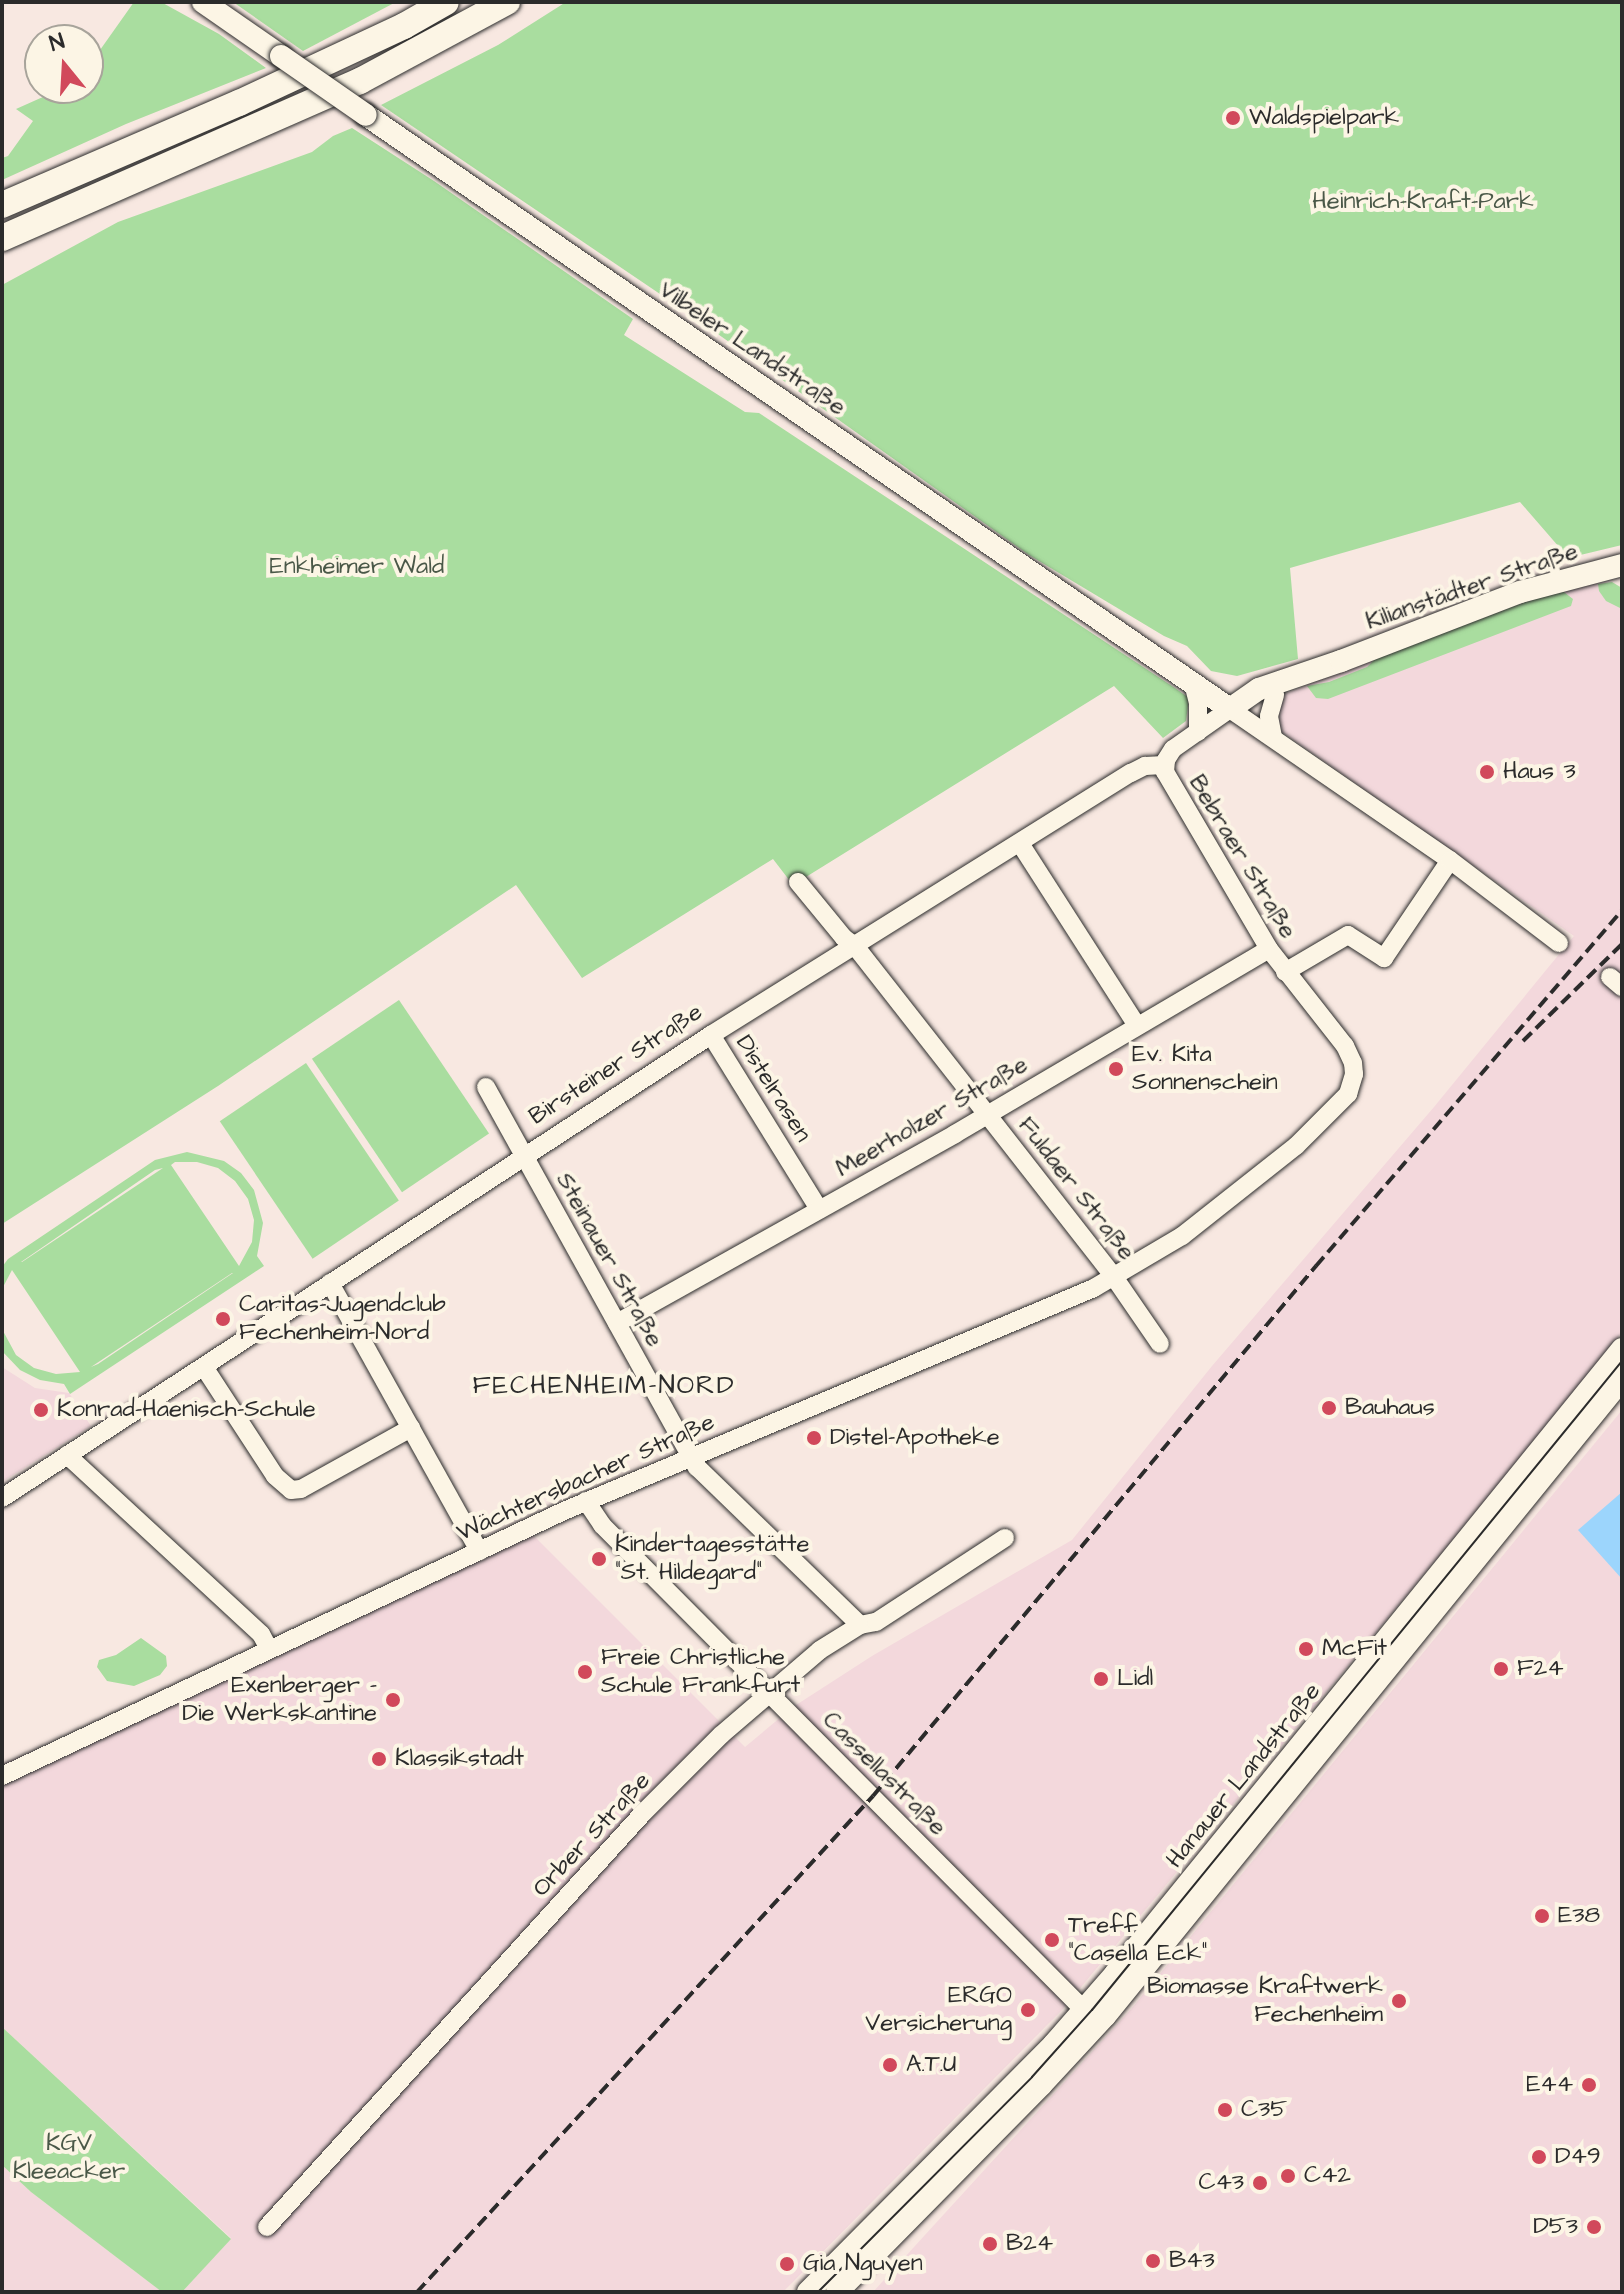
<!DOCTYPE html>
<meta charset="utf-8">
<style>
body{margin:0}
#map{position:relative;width:1624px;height:2294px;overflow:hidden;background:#f8e8e1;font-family:"Architects Daughter",sans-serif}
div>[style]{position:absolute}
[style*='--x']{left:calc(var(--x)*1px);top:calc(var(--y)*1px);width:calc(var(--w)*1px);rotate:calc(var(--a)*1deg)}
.built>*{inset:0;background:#f3d8dc}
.green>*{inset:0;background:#a9dd9f;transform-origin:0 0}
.water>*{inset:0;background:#9cd5fc}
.roads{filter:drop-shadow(0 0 2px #2b2b2b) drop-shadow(0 0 2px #2b2b2b)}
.minor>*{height:18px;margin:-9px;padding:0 9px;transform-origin:9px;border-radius:9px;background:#fcf5e5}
.major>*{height:22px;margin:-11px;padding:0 11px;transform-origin:11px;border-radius:11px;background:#fcf5e5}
.highway>*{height:26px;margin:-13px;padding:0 13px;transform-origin:13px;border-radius:13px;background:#fcf5e5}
.tram>*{height:2px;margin:-1px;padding:0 1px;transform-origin:1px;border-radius:1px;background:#2b2b2b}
.rail>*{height:4px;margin-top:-2px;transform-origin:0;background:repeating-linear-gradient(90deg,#2b2b2b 0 12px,transparent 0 18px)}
.bridges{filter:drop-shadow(0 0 2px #2b2b2b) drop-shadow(0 0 2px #2b2b2b)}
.major-bridge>*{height:22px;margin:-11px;padding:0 11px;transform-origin:11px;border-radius:11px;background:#fcf5e5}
.dots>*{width:22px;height:22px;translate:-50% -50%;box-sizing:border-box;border:4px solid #fcf5e5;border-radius:50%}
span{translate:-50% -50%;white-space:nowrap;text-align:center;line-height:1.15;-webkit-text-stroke:8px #fcf5e5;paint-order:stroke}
.poi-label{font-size:24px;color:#2b2b2b}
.left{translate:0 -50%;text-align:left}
.right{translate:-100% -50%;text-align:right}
.park-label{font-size:24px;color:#4a5848}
.street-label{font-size:24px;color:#2b2b2b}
.neighbourhood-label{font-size:26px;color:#2b2b2b;letter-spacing:2px}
.frame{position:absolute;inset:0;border:4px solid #2b2b2b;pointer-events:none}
.north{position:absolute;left:24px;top:24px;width:80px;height:80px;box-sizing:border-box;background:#fcf5e5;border:2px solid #a8a49b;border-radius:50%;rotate:342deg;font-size:22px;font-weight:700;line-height:32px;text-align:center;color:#2b2b2b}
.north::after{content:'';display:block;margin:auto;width:28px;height:36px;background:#d1495b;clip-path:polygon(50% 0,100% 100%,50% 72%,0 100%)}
</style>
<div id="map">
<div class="built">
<i style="clip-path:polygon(1594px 581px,1622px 608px,1622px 1332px,1585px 1381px,1062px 2010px,783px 2292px,182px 2292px,231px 2238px,2px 2027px,2px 1764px,533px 1535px,745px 1747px,793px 1707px,872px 1656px,1072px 1540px,1212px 1366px,1434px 1107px,1574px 936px,1282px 732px,1279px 727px,1277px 702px,1287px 693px,1461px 625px)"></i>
<i style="clip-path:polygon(2px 1367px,35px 1388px,69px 1393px,91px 1426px,2px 1482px)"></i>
<i style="clip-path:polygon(1622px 1410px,1622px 2292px,873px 2292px,1132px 2008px)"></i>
<i style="clip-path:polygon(2px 2165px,31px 2192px,162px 2292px,2px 2292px)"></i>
</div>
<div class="green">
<i style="clip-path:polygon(134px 2px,161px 2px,219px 34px,266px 68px,126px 124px,2px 180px,2px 158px,8px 156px,33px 121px,16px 109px,63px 88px,88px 88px,88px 67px)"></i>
<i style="clip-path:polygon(233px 2px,396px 2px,303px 51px)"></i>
<i style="clip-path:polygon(566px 2px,1622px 2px,1622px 545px,1572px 557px,1566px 555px,1520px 502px,1290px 568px,1298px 659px,1237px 676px,1211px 671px,1187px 646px,1164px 636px,1029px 555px,691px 315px,381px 105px,498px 45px)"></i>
<i style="clip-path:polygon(352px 128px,434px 181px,633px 319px,624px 335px,745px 412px,759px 413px,1175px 688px,1189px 698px,1186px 721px,1163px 738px,1114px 686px,793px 885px,773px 859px,582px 978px,516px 885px,218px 1086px,2px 1224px,2px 285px,118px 222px,312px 152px,333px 136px)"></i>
<i style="clip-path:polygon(1612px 582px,1622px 588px,1622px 609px,1606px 601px,1599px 591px,1598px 584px)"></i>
<i style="clip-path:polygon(1560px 589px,1573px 599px,1571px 606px,1328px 699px,1316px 698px,1307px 686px,1329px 682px,1367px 667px,1376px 658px)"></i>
<i style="left:399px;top:1000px;width:161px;height:105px;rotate:56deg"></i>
<i style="left:306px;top:1063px;width:166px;height:104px;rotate:56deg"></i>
<i style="clip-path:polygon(evenodd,187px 1152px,224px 1161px,241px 1173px,254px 1190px,263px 1223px,257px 1256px,264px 1266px,70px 1394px,64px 1384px,40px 1380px,20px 1370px,2px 1351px,2px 1329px,16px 1355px,34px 1368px,56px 1374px,80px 1372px,12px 1270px,2px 1289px,2px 1267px,8px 1259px,155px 1160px,187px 1152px,175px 1162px,197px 1162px,218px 1168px,235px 1181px,248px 1199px,254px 1220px,252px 1242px,239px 1266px,171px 1165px,175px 1162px,187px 1152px,163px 1168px,22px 1262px,21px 1262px,155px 1170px,163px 1168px,187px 1152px,233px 1273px,98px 1364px,91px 1367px,232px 1273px,233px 1273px)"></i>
<i style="clip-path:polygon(141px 1638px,166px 1656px,167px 1666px,160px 1675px,134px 1686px,107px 1681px,97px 1667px,99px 1660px,116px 1655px)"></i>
<i style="clip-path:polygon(2px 2027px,231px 2239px,182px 2292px,162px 2292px,31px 2192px,2px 2165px)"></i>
</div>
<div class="water">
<i style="clip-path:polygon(1622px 1492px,1622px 1579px,1578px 1530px)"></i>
</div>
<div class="roads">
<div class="minor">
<i style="--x:1193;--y:683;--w:21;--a:76"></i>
<i style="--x:1198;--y:703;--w:29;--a:90"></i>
<i style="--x:1273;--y:737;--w:21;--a:-101"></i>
<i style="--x:1269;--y:716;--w:22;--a:-74"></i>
<i style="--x:1021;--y:845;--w:215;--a:57.3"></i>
<i style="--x:798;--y:882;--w:72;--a:50.6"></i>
<i style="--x:844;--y:938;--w:14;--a:36"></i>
<i style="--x:855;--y:946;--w:212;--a:51.9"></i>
<i style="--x:986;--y:1113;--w:208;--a:52"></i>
<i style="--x:1114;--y:1277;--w:81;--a:55.5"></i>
<i style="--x:1285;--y:972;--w:73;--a:-30.4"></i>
<i style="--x:1348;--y:935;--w:43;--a:32.6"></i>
<i style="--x:1384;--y:958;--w:118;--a:-56"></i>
<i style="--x:1610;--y:977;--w:16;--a:40"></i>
<i style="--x:711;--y:1035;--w:205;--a:58.2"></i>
<i style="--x:486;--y:1087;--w:435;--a:61"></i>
<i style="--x:697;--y:1467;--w:227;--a:44.1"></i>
<i style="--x:330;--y:1283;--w:307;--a:60.9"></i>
<i style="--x:617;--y:1323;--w:387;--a:-29.2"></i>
<i style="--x:955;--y:1134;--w:364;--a:-30.5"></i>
<i style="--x:204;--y:1367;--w:130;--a:56.9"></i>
<i style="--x:275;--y:1476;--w:21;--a:41"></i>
<i style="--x:291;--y:1490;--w:10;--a:-6"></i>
<i style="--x:301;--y:1489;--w:126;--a:-29"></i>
<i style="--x:67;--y:1455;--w:264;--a:42.7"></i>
<i style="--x:261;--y:1634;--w:17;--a:62"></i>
<i style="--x:2;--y:1498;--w:847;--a:-33.15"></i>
<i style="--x:711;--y:1035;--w:495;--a:-32"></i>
<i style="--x:1131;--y:773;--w:16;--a:-27"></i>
<i style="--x:1145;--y:766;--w:19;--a:-3"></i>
<i style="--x:586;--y:1501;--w:29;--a:56"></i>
<i style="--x:602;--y:1525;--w:672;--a:45.18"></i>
<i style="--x:1076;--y:2002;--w:11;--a:41"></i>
<i style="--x:1084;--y:2009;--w:14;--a:4"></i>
<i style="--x:2;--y:1776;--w:621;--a:-25.25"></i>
<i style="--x:564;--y:1511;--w:575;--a:-22.82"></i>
<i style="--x:1094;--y:1288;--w:102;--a:-30.6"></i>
<i style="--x:1182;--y:1236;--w:145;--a:-38.3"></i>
<i style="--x:1296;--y:1146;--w:74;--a:-45"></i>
<i style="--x:1348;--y:1094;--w:21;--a:-73"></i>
<i style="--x:1354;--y:1074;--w:11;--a:-95"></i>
<i style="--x:1353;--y:1063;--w:19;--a:-115"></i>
<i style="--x:1345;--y:1046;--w:123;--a:-128.1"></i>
<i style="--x:1269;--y:949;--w:205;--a:-120.4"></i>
<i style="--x:1165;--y:772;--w:12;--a:-85"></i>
<i style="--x:1166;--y:760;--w:13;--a:-58"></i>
<i style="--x:1173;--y:749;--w:70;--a:-35.1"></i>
<i style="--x:1230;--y:709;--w:267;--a:34.5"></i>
<i style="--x:1450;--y:860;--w:137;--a:37.3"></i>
<i style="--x:267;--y:2227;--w:559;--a:-47.75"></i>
<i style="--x:643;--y:1813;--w:110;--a:-45"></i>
<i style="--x:721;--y:1735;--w:130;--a:-40.6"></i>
<i style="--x:820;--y:1650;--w:47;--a:-32"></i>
<i style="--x:860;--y:1625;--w:16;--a:-11"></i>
<i style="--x:876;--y:1622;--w:154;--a:-33.1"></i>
</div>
<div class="major">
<i style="--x:203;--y:2;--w:95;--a:34.7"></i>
<i style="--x:366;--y:115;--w:1048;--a:34.51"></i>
<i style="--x:1230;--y:709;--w:35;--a:-35"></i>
<i style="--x:1259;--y:689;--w:87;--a:-18.9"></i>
<i style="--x:1341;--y:661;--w:192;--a:-21.1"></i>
<i style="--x:1520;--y:592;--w:106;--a:-14.8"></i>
<i style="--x:808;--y:2292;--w:349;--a:-45.2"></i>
<i style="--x:1054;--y:2044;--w:93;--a:-48.9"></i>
<i style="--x:1115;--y:1974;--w:805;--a:-50.95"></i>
<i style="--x:837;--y:2292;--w:291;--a:-45.4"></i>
<i style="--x:1041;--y:2085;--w:94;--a:-47.2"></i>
<i style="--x:1105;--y:2016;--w:820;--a:-50.94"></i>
</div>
<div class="highway">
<i style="--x:2;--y:205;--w:258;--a:-23.3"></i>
<i style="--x:239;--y:103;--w:182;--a:-25"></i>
<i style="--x:404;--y:26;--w:48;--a:-29.7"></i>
<i style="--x:2;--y:238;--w:391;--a:-23.7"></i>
<i style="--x:360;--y:81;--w:167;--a:-28.3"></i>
</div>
</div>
<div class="tram">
<i style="--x:818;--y:2292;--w:303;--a:-45.1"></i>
<i style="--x:1032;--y:2077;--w:90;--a:-48.2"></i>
<i style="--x:1092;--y:2010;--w:838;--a:-50.76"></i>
</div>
<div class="rail">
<i style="--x:1523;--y:1041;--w:139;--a:-44.4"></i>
<i style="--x:417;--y:2292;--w:674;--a:-47.41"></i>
<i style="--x:873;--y:1796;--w:691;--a:-50.11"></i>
<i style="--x:1316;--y:1266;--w:469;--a:-49.3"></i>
</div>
<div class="bridges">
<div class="major-bridge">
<i style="--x:281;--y:56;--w:103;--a:34.8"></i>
</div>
</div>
<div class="dots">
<i style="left:1233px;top:118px;background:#d1495b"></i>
<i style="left:1487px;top:772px;background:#d1495b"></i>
<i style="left:1116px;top:1069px;background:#d1495b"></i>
<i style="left:223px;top:1319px;background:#d1495b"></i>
<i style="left:1329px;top:1408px;background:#d1495b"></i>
<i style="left:41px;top:1410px;background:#d1495b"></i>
<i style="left:814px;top:1438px;background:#d1495b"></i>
<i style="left:599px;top:1559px;background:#d1495b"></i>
<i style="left:1306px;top:1649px;background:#d1495b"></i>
<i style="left:1501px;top:1669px;background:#d1495b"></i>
<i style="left:585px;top:1672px;background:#d1495b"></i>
<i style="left:1101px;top:1679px;background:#d1495b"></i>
<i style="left:393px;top:1700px;background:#d1495b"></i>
<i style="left:379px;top:1759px;background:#d1495b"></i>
<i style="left:1542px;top:1916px;background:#d1495b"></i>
<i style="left:1052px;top:1940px;background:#d1495b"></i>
<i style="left:1399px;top:2001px;background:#d1495b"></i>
<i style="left:1028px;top:2010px;background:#d1495b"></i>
<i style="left:890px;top:2065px;background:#d1495b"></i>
<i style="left:1589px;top:2085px;background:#d1495b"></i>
<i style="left:1225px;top:2110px;background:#d1495b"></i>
<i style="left:1539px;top:2157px;background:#d1495b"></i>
<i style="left:1288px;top:2176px;background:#d1495b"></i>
<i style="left:1260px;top:2183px;background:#d1495b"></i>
<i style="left:1594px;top:2227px;background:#d1495b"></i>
<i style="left:990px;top:2244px;background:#d1495b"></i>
<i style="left:1153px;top:2261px;background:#d1495b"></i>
<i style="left:787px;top:2264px;background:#d1495b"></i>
</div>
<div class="poi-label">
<span class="left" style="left:1249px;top:118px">Waldspielpark</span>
<span class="left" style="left:1503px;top:772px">Haus 3</span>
<span class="left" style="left:1132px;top:1069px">Ev. Kita<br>Sonnenschein</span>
<span class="left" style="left:239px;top:1319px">Caritas-Jugendclub<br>Fechenheim-Nord</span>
<span class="left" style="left:1345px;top:1408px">Bauhaus</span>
<span class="left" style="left:57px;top:1410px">Konrad-Haenisch-Schule</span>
<span class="left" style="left:830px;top:1438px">Distel-Apotheke</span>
<span class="left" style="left:615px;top:1559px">Kindertagesstätte<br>"St. Hildegard"</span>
<span class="left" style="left:1322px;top:1649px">McFit</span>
<span class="left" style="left:601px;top:1672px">Freie Christliche<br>Schule Frankfurt</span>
<span class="left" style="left:1517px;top:1669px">F24</span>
<span class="left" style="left:1117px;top:1679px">Lidl</span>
<span class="right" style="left:377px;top:1700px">Exenberger -<br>Die Werkskantine</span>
<span class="left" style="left:395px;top:1759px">Klassikstadt</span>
<span class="left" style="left:1558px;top:1916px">E38</span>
<span class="left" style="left:1068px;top:1940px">Treff<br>"Casella Eck"</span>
<span class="right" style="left:1383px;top:2001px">Biomasse Kraftwerk<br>Fechenheim</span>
<span class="right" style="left:1012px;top:2010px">ERGO<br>Versicherung</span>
<span class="left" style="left:906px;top:2065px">A.T.U</span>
<span class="right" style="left:1573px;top:2085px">E44</span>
<span class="left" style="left:1241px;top:2110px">C35</span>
<span class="left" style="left:1555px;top:2157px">D49</span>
<span class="left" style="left:1304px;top:2176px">C42</span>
<span class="right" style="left:1244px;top:2183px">C43</span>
<span class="right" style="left:1578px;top:2227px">D53</span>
<span class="left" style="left:1006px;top:2244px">B24</span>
<span class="left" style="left:1169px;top:2261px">B43</span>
<span class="left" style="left:803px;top:2264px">Gia Nguyen</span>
</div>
<div class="park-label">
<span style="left:1423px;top:202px">Heinrich-Kraft-Park</span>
<span style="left:357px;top:567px">Enkheimer Wald</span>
<span style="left:69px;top:2158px">KGV<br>Kleeacker</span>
</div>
<div class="street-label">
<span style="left:752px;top:349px;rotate:34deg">Vilbeler Landstraße</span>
<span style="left:1472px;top:587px;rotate:-19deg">Kilianstädter Straße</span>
<span style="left:1242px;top:857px;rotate:59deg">Bebraer Straße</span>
<span style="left:616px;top:1065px;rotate:-33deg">Birsteiner Straße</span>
<span style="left:773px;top:1089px;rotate:58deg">Distelrasen</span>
<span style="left:932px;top:1117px;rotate:-30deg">Meerholzer Straße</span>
<span style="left:1076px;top:1189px;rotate:52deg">Fuldaer Straße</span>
<span style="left:609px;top:1260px;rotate:61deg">Steinauer Straße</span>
<span style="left:586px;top:1478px;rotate:-24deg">Wächtersbacher Straße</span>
<span style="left:884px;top:1774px;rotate:45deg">Cassellastraße</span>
<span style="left:1244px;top:1776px;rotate:-51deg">Hanauer Landstraße</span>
<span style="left:592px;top:1835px;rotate:-47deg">Orber Straße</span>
</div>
<div class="neighbourhood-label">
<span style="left:604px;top:1386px">FECHENHEIM-NORD</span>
</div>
<div class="frame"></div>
<div class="north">N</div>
</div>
